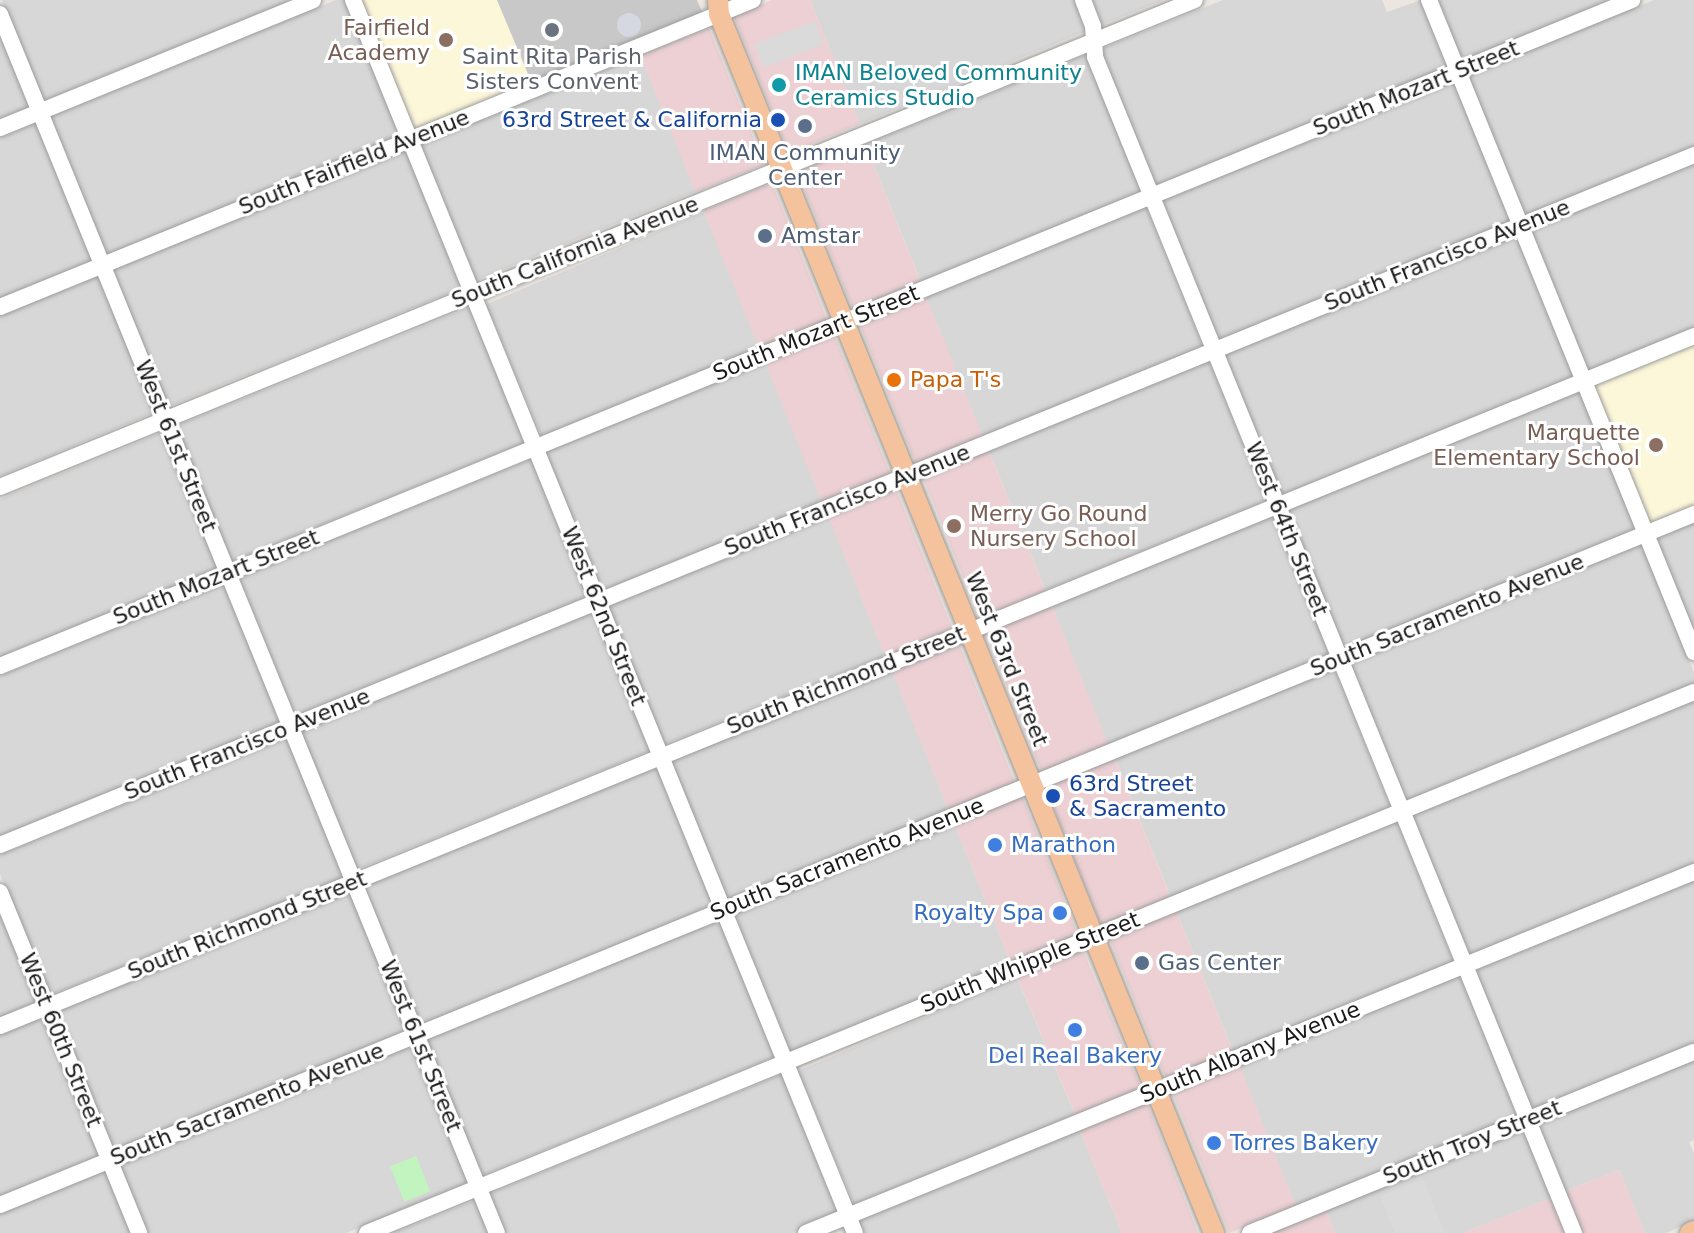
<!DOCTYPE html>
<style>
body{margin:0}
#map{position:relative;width:1694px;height:1233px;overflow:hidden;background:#ebe6e0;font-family:"DejaVu Sans",sans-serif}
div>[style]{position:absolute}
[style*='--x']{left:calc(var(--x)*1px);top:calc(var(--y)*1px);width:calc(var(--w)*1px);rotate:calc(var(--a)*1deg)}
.residential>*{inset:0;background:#d8d7d8;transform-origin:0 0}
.commercial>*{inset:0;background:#ecd0d3;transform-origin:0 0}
.education>*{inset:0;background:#fcf7d9}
.religious>*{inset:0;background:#c8c8c8}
.park>*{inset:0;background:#c2f4bf;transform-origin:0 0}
.parking>*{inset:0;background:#dadada;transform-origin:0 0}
.plaza>*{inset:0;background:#d5d7e1}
.round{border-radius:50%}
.roads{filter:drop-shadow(0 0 2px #9b9b9b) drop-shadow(0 0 2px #9b9b9b)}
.minor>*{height:16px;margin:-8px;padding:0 8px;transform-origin:8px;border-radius:8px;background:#fff}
.major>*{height:20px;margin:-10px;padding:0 10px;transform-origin:10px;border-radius:10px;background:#f4c29d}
.dots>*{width:22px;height:22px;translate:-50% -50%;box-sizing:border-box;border:4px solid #fff;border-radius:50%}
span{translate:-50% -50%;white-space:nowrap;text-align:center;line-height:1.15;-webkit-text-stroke:6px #fff;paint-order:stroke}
.education-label{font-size:22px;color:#785e54}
.right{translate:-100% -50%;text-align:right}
.left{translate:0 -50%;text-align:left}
.worship-label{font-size:22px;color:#5b616d}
.culture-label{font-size:22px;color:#0d838f}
.street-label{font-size:22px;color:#1a1a1a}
.transit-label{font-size:22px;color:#164399}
.service-label{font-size:22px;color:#4e5e75}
.food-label{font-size:22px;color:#c56008}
.shop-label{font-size:22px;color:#366cbe}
</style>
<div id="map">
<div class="residential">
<i style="clip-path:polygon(2px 0,295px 0,43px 101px)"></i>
<i style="clip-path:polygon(336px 0,347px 0,402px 135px,106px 255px,50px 117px)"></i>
<i style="clip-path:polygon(810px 0,1076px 0,1089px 30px,860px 124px)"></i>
<i style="clip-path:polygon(1092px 0,1164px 0,1102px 25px)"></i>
<i style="clip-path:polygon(1223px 0,1382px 0,1387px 12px,1421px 0,1449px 69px,1155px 188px,1099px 50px)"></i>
<i style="clip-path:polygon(1437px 0,1616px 0,1462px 62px)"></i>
<i style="clip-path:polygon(1654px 0,1694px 0,1694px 149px,1525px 217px,1468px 76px)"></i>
<i style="clip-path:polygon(0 29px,31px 107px,0 120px)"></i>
<i style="left:1086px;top:55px;width:149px;height:238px;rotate:68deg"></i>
<i style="left:641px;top:56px;width:146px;height:237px;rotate:68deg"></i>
<i style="left:1454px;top:82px;width:152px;height:317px;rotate:68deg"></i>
<i style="clip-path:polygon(39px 122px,94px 261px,0 299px,0 138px)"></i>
<i style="left:408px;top:150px;width:148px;height:319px;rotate:68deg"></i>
<i style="clip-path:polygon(1694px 164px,1694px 328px,1588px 371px,1530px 230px)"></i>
<i style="left:1146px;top:206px;width:153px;height:238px;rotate:68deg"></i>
<i style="left:704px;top:212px;width:146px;height:237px;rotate:67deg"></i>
<i style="left:1517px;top:235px;width:153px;height:318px;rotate:68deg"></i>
<i style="clip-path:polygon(100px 275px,155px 412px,0 476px,0 316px)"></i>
<i style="left:473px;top:306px;width:146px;height:320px;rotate:68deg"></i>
<i style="left:1209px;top:360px;width:152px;height:238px;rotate:68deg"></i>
<i style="left:766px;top:363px;width:150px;height:238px;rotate:68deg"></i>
<i style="left:1580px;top:389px;width:152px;height:317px;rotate:68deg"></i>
<i style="clip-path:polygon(163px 432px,218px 569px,0 658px,0 499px)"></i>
<i style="left:534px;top:458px;width:149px;height:318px;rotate:68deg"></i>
<i style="left:1272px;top:513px;width:153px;height:239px;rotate:68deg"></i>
<i style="left:829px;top:517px;width:149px;height:239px;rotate:68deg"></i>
<i style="clip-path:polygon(1694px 522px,1694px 629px,1656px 538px)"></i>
<i style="clip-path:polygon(1642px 544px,1694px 673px,1694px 686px,1405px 803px,1348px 663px)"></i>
<i style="clip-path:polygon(225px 584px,281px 722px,0 836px,0 676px)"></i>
<i style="left:596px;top:611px;width:150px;height:319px;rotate:68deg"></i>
<i style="left:1334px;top:668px;width:152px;height:237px;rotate:68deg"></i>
<i style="left:892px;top:670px;width:151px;height:239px;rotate:68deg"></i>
<i style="clip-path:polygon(1694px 700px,1694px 865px,1468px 956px,1410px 816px)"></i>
<i style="clip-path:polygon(289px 738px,345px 877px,50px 995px,0 874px,0 855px)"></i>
<i style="left:659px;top:765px;width:152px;height:318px;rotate:68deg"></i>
<i style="left:1397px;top:822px;width:151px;height:238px;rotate:68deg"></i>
<i style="left:954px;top:823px;width:151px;height:240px;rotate:68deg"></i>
<i style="clip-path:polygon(1694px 880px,1694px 1044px,1530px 1110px,1473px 969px)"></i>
<i style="left:351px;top:891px;width:151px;height:318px;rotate:68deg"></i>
<i style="clip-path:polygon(0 905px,39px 1001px,0 1017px)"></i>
<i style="left:721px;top:917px;width:150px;height:319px;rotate:68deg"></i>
<i style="left:1460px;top:975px;width:152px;height:239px;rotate:68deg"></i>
<i style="left:1017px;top:978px;width:152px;height:238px;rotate:67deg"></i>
<i style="clip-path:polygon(44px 1016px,102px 1157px,0 1198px,0 1034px)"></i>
<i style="clip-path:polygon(413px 1043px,470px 1183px,346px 1233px,148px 1233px,119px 1163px)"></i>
<i style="clip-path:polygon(1694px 1059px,1694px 1140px,1689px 1142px,1694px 1154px,1694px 1221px,1666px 1233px,1645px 1233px,1619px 1170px,1563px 1192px,1535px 1123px)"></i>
<i style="clip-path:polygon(785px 1073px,841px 1213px,792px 1233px,505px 1233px,489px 1194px)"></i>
<i style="clip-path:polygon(1523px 1128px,1551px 1198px,1463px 1233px,1335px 1233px,1325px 1208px)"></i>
<i style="clip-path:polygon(1079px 1129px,1122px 1233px,863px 1233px,858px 1220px)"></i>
<i style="clip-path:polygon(107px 1168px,133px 1233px,0 1233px,0 1212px)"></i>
<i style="clip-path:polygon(478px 1199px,492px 1233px,394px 1233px)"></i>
</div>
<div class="commercial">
<i style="clip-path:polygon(772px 0,810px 0,860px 124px,789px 153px,734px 16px)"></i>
<i style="left:709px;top:28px;width:147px;height:74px;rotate:68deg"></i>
<i style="left:865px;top:144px;width:149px;height:73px;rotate:68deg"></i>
<i style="left:772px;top:183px;width:148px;height:74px;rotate:68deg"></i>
<i style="left:926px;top:296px;width:152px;height:72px;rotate:68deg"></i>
<i style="left:834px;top:335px;width:150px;height:74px;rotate:68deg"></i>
<i style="left:988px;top:449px;width:153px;height:71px;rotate:68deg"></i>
<i style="left:896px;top:489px;width:151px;height:73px;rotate:68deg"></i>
<i style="left:1051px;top:603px;width:153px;height:72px;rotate:68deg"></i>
<i style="left:958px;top:642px;width:153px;height:72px;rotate:68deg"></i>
<i style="left:1114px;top:757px;width:153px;height:75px;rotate:68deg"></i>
<i style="left:1021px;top:794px;width:153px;height:73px;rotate:68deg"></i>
<i style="left:1176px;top:911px;width:152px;height:72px;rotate:68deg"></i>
<i style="left:1083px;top:951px;width:152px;height:71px;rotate:67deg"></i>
<i style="left:1239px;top:1065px;width:152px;height:72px;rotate:68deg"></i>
<i style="clip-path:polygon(1146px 1101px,1198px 1233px,1122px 1233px,1079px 1129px)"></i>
<i style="clip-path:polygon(1619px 1170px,1645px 1233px,1580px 1233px,1563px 1192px)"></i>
<i style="clip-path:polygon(1551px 1198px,1565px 1233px,1463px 1233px)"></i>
<i style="clip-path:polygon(1325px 1208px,1335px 1233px,1265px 1233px)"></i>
</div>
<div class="education">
<i style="clip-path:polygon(361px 0,497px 0,531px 81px,413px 131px)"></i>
<i style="clip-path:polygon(1694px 343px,1694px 506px,1650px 524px,1592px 383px)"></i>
</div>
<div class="religious">
<i style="clip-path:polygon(497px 0,697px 0,702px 12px,531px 81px)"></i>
</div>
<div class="park">
<i style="left:416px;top:1156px;width:38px;height:28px;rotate:68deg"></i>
</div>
<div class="parking">
<i style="left:815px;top:21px;width:25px;height:65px;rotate:69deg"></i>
<i style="clip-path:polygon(1423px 1179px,1445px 1233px,1395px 1233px,1380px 1196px)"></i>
</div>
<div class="plaza">
<i class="round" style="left:617px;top:13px;width:24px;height:24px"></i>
</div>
<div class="roads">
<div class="minor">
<i style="--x:353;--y:0;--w:1331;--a:67.85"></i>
<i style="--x:1083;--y:0;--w:28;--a:69"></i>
<i style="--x:1093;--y:26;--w:31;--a:86"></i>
<i style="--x:1095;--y:57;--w:1270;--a:67.84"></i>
<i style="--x:1429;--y:0;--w:704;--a:67.88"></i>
<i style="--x:0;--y:14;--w:1316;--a:67.82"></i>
<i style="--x:0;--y:128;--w:338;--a:-22.2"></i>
<i style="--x:0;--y:307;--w:813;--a:-22.18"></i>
<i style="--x:0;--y:487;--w:1290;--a:-22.17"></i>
<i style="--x:0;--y:666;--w:1763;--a:-22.2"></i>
<i style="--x:0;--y:845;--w:1829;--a:-22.16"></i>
<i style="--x:0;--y:892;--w:368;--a:67.8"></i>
<i style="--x:0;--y:1026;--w:1829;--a:-22.16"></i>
<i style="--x:0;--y:1205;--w:1830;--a:-22.19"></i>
<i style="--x:367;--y:1233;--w:1433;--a:-22.18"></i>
<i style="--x:806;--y:1233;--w:959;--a:-22.12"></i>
<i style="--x:1250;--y:1233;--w:479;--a:-22.2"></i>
</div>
<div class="major">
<i style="--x:718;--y:0;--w:14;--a:86"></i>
<i style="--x:719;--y:14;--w:1316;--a:67.9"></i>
<i style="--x:1690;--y:1233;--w:4;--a:-27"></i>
</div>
</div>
<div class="dots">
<i style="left:552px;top:30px;background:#6b7280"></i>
<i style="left:446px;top:40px;background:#8d6e63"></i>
<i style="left:779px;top:85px;background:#0f9aa8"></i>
<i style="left:778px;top:120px;background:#1a4fb4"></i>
<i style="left:805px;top:126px;background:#5c6f8a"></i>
<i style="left:765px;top:236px;background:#5c6f8a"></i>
<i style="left:894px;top:380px;background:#e8710a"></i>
<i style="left:1656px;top:445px;background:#8d6e63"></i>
<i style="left:954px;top:526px;background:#8d6e63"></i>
<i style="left:1053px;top:796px;background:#1a4fb4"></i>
<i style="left:995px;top:845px;background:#3f7fe0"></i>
<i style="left:1060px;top:913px;background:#3f7fe0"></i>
<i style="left:1142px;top:963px;background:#5c6f8a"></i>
<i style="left:1075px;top:1030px;background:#3f7fe0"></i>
<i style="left:1214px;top:1143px;background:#3f7fe0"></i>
</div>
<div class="education-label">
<span class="right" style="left:430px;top:40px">Fairfield<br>Academy</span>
<span class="right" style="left:1640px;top:445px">Marquette<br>Elementary School</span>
<span class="left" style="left:970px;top:526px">Merry Go Round<br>Nursery School</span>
</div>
<div class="worship-label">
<span style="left:552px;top:69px">Saint Rita Parish<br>Sisters Convent</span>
</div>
<div class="culture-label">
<span class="left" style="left:795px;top:85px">IMAN Beloved Community<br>Ceramics Studio</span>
</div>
<div class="street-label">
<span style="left:1416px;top:88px;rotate:-22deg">South Mozart Street</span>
<span style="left:354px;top:162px;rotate:-22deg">South Fairfield Avenue</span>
<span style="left:575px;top:252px;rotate:-22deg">South California Avenue</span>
<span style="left:1447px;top:255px;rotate:-22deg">South Francisco Avenue</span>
<span style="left:816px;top:333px;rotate:-22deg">South Mozart Street</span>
<span style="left:176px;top:446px;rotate:68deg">West 61st Street</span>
<span style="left:847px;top:500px;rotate:-22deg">South Francisco Avenue</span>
<span style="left:1287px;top:529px;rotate:68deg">West 64th Street</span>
<span style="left:216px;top:577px;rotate:-22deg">South Mozart Street</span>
<span style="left:1447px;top:615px;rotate:-22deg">South Sacramento Avenue</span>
<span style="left:604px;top:616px;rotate:68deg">West 62nd Street</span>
<span style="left:1007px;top:659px;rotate:68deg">West 63rd Street</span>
<span style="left:846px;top:680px;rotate:-22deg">South Richmond Street</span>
<span style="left:247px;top:744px;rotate:-22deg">South Francisco Avenue</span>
<span style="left:847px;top:859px;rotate:-22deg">South Sacramento Avenue</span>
<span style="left:247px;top:925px;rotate:-22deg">South Richmond Street</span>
<span style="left:1030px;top:962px;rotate:-22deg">South Whipple Street</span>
<span style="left:61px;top:1040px;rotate:68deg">West 60th Street</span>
<span style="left:421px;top:1046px;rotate:68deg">West 61st Street</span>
<span style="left:1250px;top:1052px;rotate:-22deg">South Albany Avenue</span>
<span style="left:247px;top:1104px;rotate:-22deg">South Sacramento Avenue</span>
<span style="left:1472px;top:1142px;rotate:-22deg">South Troy Street</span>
</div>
<div class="transit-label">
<span class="right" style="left:762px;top:120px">63rd Street &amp; California</span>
<span class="left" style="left:1069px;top:796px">63rd Street<br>&amp; Sacramento</span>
</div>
<div class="service-label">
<span style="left:805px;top:165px">IMAN Community<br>Center</span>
<span class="left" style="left:781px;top:236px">Amstar</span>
<span class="left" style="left:1158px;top:963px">Gas Center</span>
</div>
<div class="food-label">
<span class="left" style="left:910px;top:380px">Papa T's</span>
</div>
<div class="shop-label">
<span class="left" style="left:1011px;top:845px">Marathon</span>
<span class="right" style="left:1044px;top:913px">Royalty Spa</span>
<span style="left:1075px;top:1056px">Del Real Bakery</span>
<span class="left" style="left:1230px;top:1143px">Torres Bakery</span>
</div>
</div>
